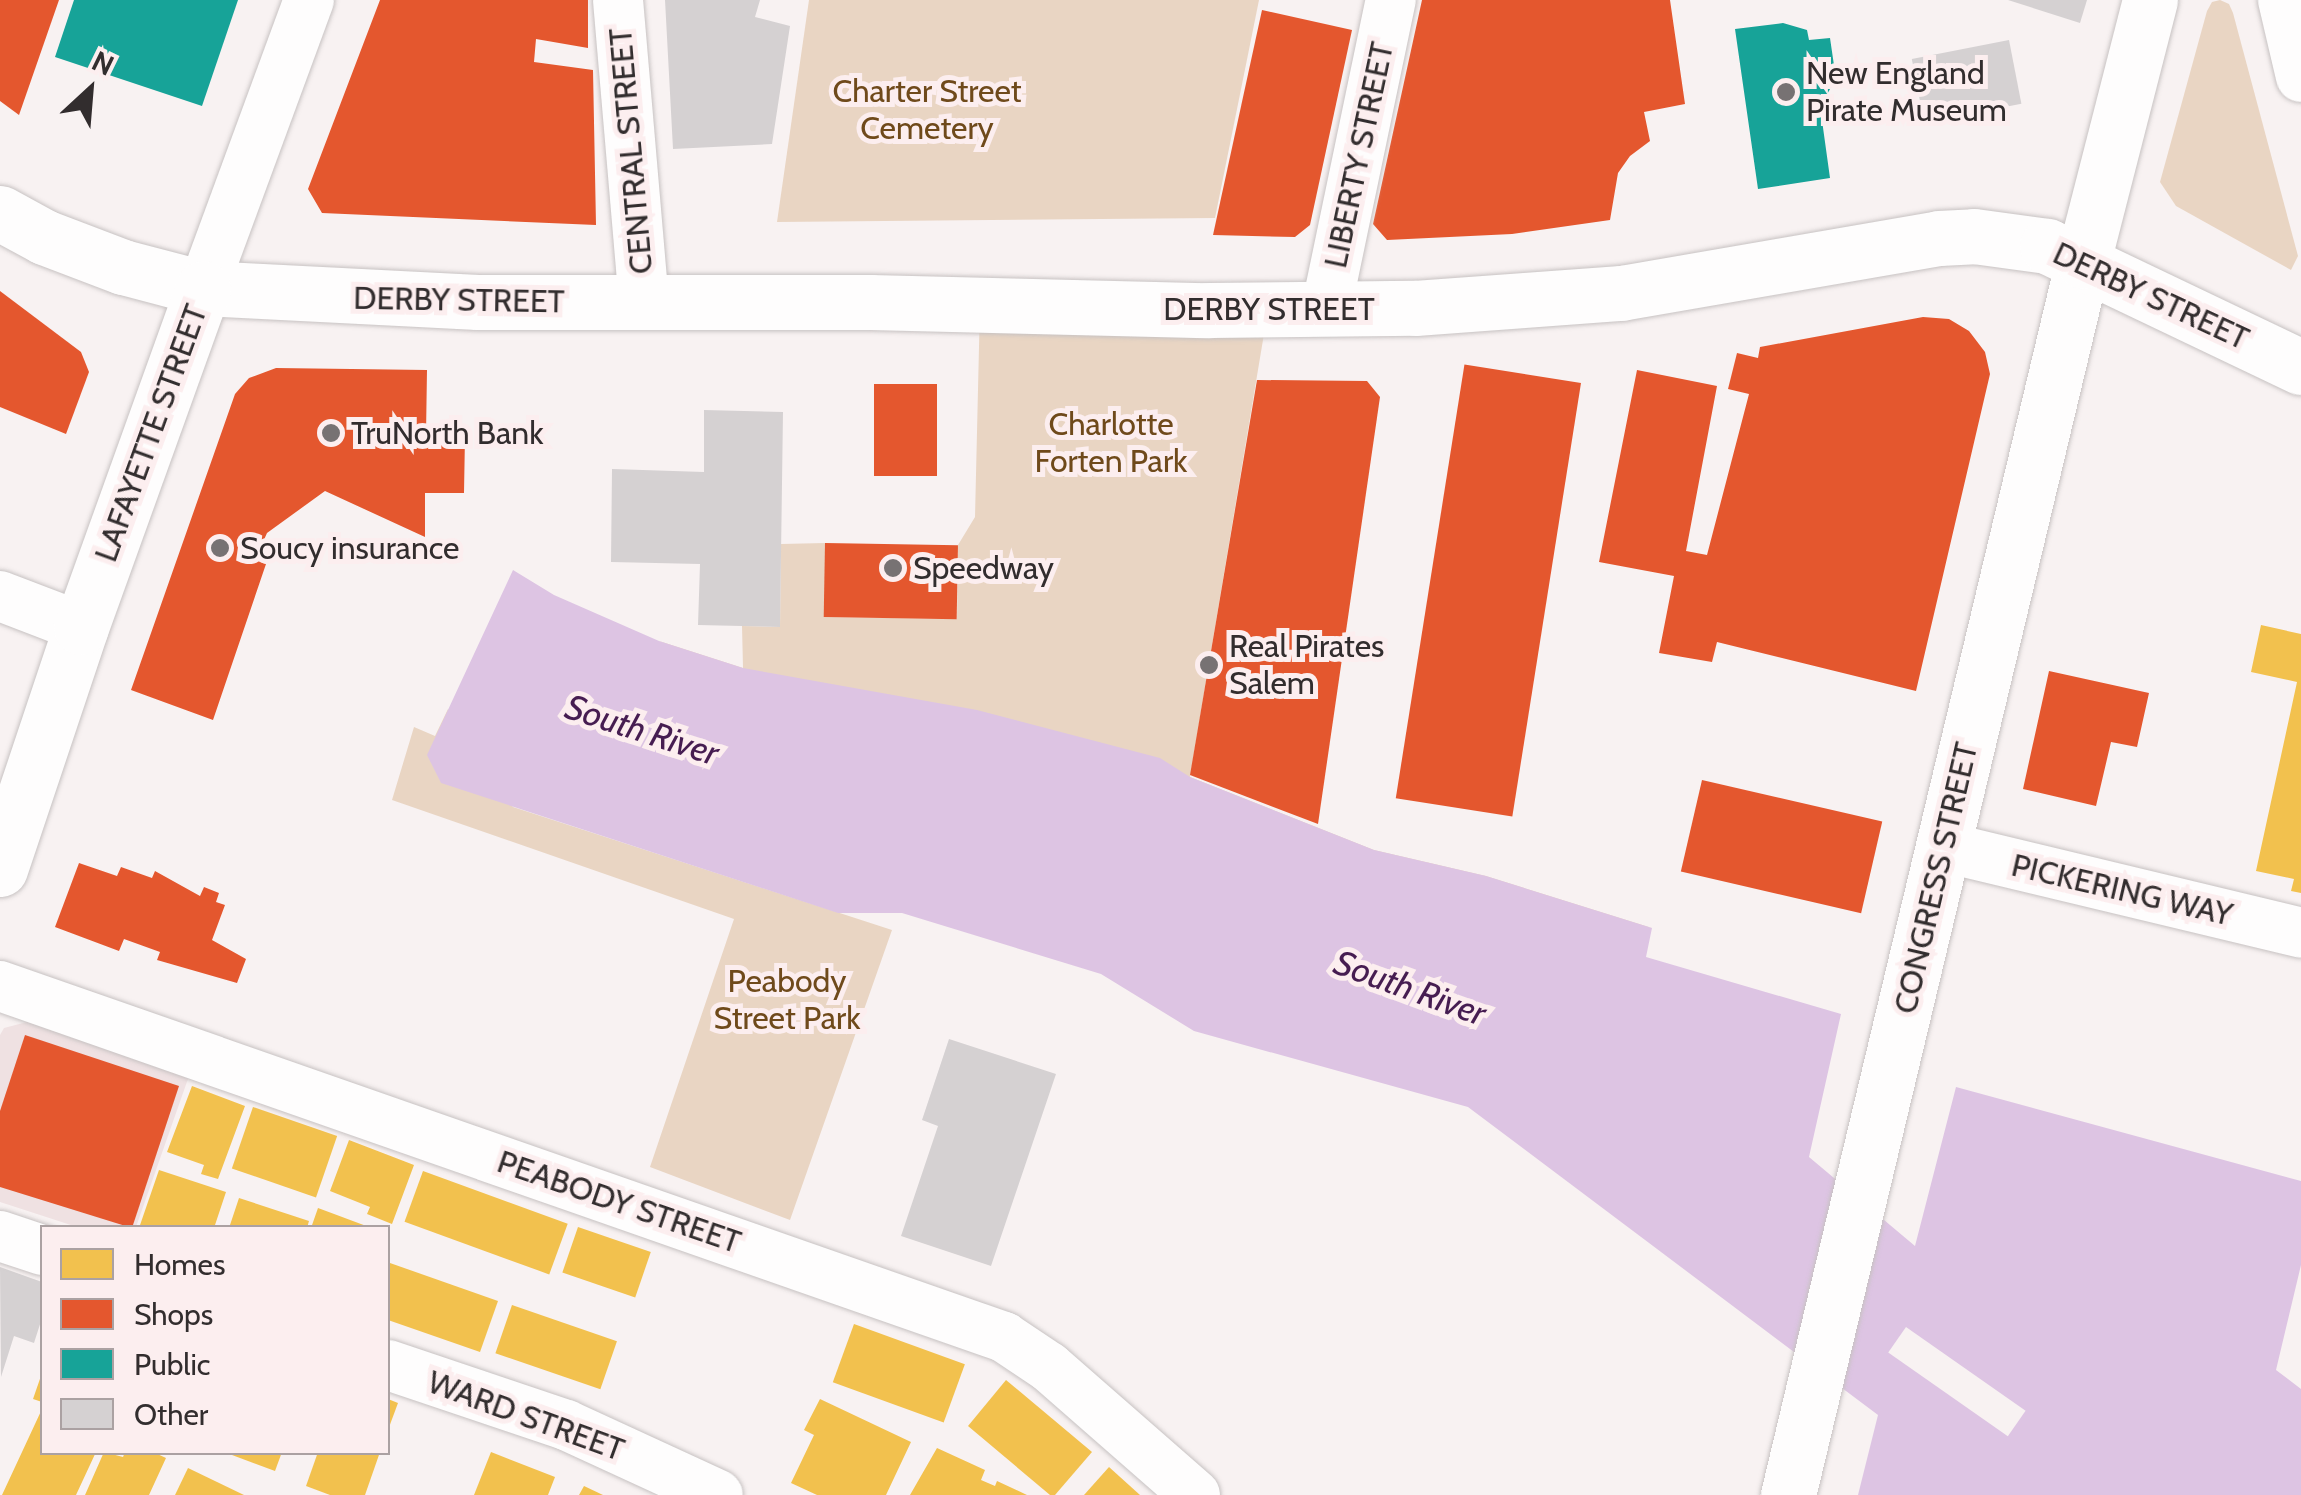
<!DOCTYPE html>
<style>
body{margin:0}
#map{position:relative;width:2301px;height:1495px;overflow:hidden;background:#f8f2f2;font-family:Cabin,sans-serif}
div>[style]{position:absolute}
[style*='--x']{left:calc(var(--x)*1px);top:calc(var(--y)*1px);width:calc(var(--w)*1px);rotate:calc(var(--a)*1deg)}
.built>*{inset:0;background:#efe1e2}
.green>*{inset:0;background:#e9d5c3}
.water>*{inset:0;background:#ddc4e3}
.pier>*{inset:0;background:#f8f2f2;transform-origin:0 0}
.homes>*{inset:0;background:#f2c14e;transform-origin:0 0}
.shops>*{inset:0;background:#e4572e;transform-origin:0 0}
.public>*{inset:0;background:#17a398}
.building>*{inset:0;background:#d5d1d2;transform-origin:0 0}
.roads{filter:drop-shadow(0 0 2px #c7c2c2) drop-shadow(0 0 2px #c7c2c2)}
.minor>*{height:50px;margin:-25px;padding:0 25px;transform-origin:25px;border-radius:25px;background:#fefdfd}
.tertiary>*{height:55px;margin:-27.5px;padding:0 27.5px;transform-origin:27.5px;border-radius:27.5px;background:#fefdfd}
.secondary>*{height:55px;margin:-27.5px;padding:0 27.5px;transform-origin:27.5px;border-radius:27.5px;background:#fefdfd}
.dots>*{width:28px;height:28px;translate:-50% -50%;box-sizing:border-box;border:5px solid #fceeef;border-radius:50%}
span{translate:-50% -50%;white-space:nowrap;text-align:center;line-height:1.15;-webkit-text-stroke:10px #fceeef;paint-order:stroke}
.poi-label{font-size:32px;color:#322d2e}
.left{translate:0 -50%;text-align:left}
.park-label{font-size:32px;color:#6f4a1b}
.street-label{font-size:32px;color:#322d2e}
.water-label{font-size:35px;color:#461d51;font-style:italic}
.legend{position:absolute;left:40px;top:1225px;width:350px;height:230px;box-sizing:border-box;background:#fceeef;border:2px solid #aba1a2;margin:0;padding:12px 18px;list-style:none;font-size:30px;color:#322d2e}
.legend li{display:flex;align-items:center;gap:20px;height:50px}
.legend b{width:50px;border:2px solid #aba1a2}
.north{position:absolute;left:40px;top:40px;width:100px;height:100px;-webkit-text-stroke:8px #fceeef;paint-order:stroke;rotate:26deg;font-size:28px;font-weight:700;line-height:40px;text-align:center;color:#322d2e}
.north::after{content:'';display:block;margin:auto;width:35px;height:45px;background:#322d2e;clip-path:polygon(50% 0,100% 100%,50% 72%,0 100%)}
</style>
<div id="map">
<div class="built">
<i style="clip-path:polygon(27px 1022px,189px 1076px,136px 1227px,77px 1227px,0 1202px,0 1035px,4px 1028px)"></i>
</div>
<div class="green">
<i style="clip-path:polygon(809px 0,1259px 0,1215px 218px,777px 222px)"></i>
<i style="clip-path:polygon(2220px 0,2229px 4px,2233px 13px,2298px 256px,2291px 270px,2176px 206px,2160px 182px,2207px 11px,2212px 2px)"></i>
<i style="clip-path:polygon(980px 304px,1268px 310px,1190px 777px,1374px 850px,1486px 876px,1652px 928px,992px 800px,659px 641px,743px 668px,742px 626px,780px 627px,781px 544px,825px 543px,825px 617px,957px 619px,958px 545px,975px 517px)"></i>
<i style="clip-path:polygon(448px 709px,513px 807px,892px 930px,790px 1220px,650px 1167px,734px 919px,392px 800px,414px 727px,435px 736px)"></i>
</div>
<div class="water">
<i style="clip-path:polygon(513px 570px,554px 595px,659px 641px,743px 668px,977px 710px,1160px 758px,1190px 777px,1374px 850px,1486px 876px,1652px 928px,1646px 957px,1841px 1014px,1809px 1157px,1915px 1246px,1956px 1087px,2301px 1181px,2301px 1265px,2276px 1370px,2301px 1389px,2301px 1495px,1858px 1495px,1878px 1415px,1468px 1107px,1194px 1031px,1101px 974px,902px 913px,838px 913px,441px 783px,427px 755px)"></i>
</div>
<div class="pier">
<i style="left:1906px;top:1327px;width:146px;height:31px;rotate:35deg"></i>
</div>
<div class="homes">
<i style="clip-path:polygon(2261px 625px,2301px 634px,2301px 893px,2291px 891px,2294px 879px,2256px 871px,2297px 682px,2251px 672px)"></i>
<i style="clip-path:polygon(192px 1086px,245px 1106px,218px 1179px,201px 1174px,204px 1165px,167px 1152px)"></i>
<i style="left:253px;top:1107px;width:89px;height:65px;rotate:19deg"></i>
<i style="clip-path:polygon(349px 1140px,414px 1165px,392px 1224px,367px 1214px,370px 1207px,330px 1191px)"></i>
<i style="clip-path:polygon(159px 1170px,226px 1192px,214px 1228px,139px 1228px)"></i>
<i style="left:423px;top:1171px;width:154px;height:54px;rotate:20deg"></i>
<i style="clip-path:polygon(239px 1198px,309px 1221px,307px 1228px,229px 1228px)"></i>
<i style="clip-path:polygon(318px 1208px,369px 1227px,369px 1228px,311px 1228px)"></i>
<i style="left:578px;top:1227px;width:77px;height:48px;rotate:19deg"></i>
<i style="clip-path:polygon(390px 1263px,498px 1301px,480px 1352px,388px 1320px)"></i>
<i style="left:512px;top:1305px;width:111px;height:51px;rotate:19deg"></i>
<i style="left:854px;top:1324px;width:118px;height:62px;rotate:20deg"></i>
<i style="clip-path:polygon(42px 1373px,42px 1402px,33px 1399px)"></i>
<i style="clip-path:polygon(1006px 1380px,1092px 1452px,1055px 1495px,1050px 1495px,968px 1426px)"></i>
<i style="clip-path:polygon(388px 1399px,398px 1403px,388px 1430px)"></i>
<i style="clip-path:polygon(820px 1399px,911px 1442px,886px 1495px,817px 1495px,791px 1483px,814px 1435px,804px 1430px)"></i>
<i style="clip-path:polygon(42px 1409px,42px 1452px,96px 1452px,76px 1495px,2px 1495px)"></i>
<i style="clip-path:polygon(937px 1448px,985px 1470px,981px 1480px,995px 1486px,997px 1481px,1027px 1495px,910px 1495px)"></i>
<i style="clip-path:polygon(104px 1452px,123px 1457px,125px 1452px,153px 1452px,166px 1458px,149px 1495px,85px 1495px)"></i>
<i style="clip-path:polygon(224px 1452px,282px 1452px,275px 1471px)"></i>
<i style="clip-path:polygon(318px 1452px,380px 1452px,365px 1495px,330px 1495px,306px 1486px)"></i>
<i style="clip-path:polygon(491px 1452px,555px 1477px,548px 1495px,474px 1495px)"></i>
<i style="clip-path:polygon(1109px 1467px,1140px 1495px,1084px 1495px)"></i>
<i style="clip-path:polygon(188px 1468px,244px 1495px,175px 1495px)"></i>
<i style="clip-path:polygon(584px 1486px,603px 1495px,579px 1495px)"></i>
</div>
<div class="shops">
<i style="clip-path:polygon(0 0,59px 0,19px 115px,0 101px)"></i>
<i style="clip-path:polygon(380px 0,588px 0,588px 48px,536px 39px,534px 62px,593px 70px,596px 225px,322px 213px,308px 189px)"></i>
<i style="clip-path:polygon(1422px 0,1670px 0,1685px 104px,1644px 112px,1650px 141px,1630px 156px,1618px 173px,1610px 220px,1512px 234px,1387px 240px,1373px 224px)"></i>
<i style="clip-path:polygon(1262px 10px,1352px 30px,1310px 225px,1295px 237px,1213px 235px)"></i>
<i style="clip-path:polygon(0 291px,81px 352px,89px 372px,66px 434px,0 407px)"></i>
<i style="clip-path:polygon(1923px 317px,1949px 319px,1969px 331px,1985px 352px,1990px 374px,1916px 691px,1717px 642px,1712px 662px,1659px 653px,1674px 576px,1599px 562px,1637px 370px,1717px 386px,1686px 551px,1707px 555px,1749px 394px,1728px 389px,1737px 353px,1758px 358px,1760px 347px)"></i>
<i style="clip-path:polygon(276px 368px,427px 370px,426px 435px,465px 436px,464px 493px,425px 493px,425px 537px,325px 491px,267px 533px,255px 560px,266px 564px,213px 720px,131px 690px,235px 394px,249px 378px)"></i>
<i style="clip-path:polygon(1257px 380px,1367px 381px,1380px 397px,1318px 824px,1190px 775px)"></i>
<i style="left:1581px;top:383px;width:439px;height:118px;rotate:99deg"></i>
<i style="left:874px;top:384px;width:63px;height:92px"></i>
<i style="left:825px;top:543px;width:133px;height:74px;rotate:1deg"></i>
<i style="clip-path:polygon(2049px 671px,2149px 693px,2137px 747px,2111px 742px,2096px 806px,2023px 789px)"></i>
<i style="left:1702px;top:780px;width:185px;height:94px;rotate:13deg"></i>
<i style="clip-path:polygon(79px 863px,117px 876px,121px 867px,152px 878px,155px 871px,200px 896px,204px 887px,219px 893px,216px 902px,225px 905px,212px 940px,246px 959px,237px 983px,157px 960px,160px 952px,124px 939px,119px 951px,55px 927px)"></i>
<i style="clip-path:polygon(25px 1035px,179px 1086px,132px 1228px,0 1187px,0 1111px)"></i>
</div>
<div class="public">
<i style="clip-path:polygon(74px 0,238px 0,202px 106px,55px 57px)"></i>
<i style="clip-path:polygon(1783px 23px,1807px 30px,1809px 40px,1830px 38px,1836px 79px,1820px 106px,1830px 178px,1758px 189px,1735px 29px)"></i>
</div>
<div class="building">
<i style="clip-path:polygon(665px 0,760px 0,755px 17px,790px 26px,772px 144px,673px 149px)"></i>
<i style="clip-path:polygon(2008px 0,2087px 0,2080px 23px)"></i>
<i style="left:2009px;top:40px;width:65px;height:99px;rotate:79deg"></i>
<i style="clip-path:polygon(704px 410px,783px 412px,780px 627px,698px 625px,700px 564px,611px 562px,612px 469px,704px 472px)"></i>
<i style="clip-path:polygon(949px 1039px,1056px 1074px,991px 1266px,901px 1236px,938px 1126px,922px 1120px)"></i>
<i style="clip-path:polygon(0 1267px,42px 1282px,42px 1318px,34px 1343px,14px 1336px,1px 1377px)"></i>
</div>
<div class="roads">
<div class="minor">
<i style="--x:618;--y:0;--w:303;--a:85.1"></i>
<i style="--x:2283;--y:0;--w:79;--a:76.8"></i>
<i style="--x:203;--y:288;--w:307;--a:-69.8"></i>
<i style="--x:1326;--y:310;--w:317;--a:-78.2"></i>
<i style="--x:0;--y:596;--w:87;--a:20.9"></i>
<i style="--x:1944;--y:847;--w:367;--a:13.5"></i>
<i style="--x:0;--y:986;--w:1064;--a:19.27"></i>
<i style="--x:1004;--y:1337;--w:54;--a:33.7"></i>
<i style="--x:1049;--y:1367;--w:194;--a:41.2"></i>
<i style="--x:0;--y:1236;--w:44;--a:18.4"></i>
<i style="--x:388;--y:1365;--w:188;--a:18.6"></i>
<i style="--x:566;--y:1425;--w:167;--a:24.7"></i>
</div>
<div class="tertiary">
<i style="--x:1788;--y:1495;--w:1269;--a:-76.56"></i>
</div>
<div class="secondary">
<i style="--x:0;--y:213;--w:50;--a:28.6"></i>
<i style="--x:44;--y:237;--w:85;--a:20.8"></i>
<i style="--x:123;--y:267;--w:83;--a:14.7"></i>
<i style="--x:203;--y:288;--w:275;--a:2.9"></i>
<i style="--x:478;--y:302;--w:392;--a:0"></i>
<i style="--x:870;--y:302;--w:339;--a:1.4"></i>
<i style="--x:1209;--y:310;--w:206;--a:-0.6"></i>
<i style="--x:1415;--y:308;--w:207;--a:-4.2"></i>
<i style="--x:1621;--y:293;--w:323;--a:-9.8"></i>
<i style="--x:1939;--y:238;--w:35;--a:-3"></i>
<i style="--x:1974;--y:236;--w:74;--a:7.8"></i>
<i style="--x:2047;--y:246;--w:281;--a:25.5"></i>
<i style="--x:2083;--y:261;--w:269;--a:-75.6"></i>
<i style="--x:0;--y:869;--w:255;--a:-71.5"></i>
<i style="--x:81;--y:627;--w:360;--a:-70.2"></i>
</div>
</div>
<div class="dots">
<i style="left:1786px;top:92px;background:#777273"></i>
<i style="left:331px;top:433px;background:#777273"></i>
<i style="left:220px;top:548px;background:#777273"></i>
<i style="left:893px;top:568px;background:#777273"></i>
<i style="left:1209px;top:665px;background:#777273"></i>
</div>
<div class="poi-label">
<span class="left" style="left:1806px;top:92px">New England<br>Pirate Museum</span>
<span class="left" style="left:351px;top:433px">TruNorth Bank</span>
<span class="left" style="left:240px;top:548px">Soucy insurance</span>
<span class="left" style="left:913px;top:568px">Speedway</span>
<span class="left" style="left:1229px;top:665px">Real Pirates<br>Salem</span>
</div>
<div class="park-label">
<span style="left:927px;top:110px">Charter Street<br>Cemetery</span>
<span style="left:1111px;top:443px">Charlotte<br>Forten Park</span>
<span style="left:787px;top:1000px">Peabody<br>Street Park</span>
</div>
<div class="street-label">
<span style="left:631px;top:151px;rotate:-95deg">CENTRAL STREET</span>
<span style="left:1359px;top:155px;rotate:-78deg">LIBERTY STREET</span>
<span style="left:2151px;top:296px;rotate:25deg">DERBY STREET</span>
<span style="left:459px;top:300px;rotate:1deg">DERBY STREET</span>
<span style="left:1269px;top:309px">DERBY STREET</span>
<span style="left:151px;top:433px;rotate:-70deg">LAFAYETTE STREET</span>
<span style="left:1936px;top:878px;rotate:-77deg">CONGRESS STREET</span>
<span style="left:2122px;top:890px;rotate:13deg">PICKERING WAY</span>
<span style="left:619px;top:1202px;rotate:19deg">PEABODY STREET</span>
<span style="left:526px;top:1416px;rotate:20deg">WARD STREET</span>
</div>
<div class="water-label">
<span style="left:642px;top:730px;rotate:18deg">South River</span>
<span style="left:1410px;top:988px;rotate:20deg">South River</span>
</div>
<ul class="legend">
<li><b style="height:28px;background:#f2c14e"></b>Homes</li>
<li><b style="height:28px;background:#e4572e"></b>Shops</li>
<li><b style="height:28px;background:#17a398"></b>Public</li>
<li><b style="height:28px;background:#d5d1d2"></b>Other</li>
</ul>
<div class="north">N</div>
</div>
